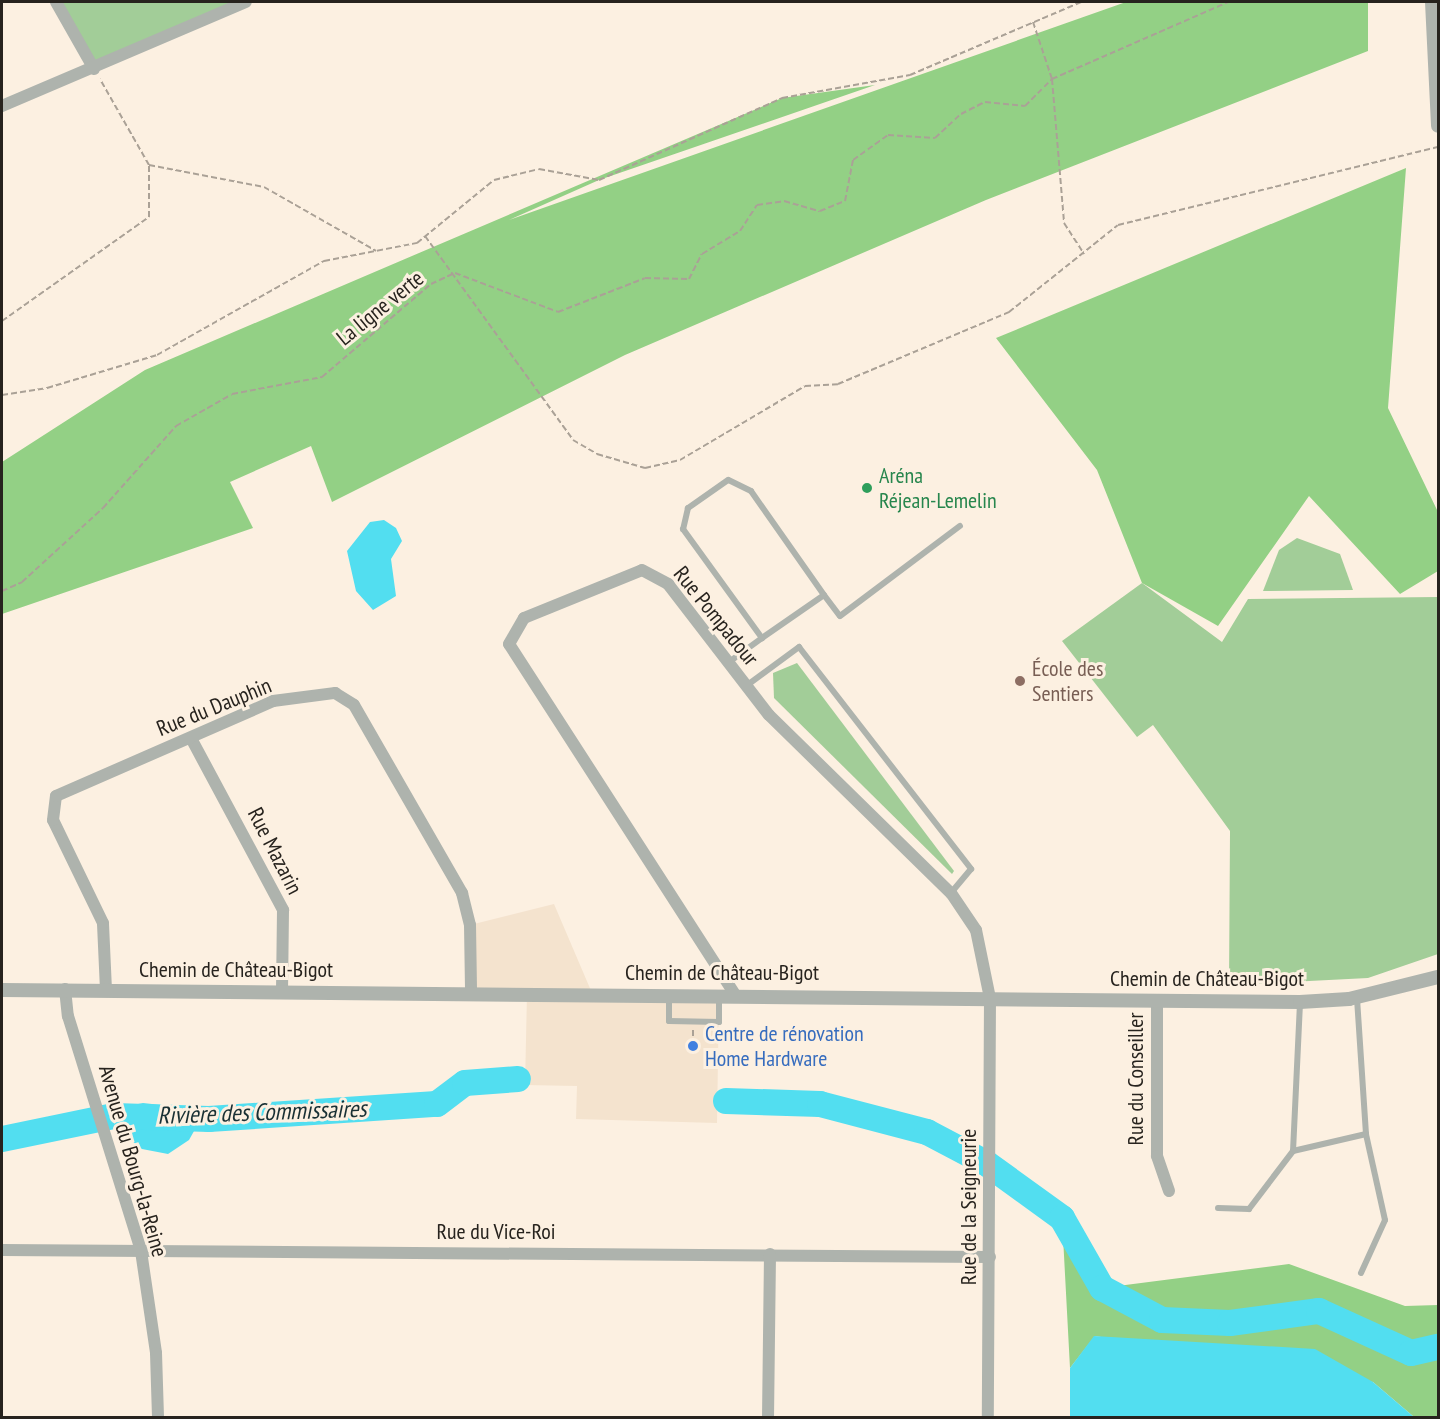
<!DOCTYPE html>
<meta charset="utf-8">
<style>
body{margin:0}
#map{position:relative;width:1440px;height:1419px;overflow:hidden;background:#fcf0e1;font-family:"PT Sans Narrow",sans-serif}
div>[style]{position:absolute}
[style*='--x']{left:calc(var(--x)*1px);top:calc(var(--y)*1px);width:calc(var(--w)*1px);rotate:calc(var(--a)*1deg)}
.built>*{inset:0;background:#f4e3ce}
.green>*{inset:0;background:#a2cd98}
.forest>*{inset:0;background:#93d085}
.water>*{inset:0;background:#52def0}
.river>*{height:26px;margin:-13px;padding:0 13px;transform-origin:13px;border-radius:13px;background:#52def0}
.path>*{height:2px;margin-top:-1px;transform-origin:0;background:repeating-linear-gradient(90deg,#aaa196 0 6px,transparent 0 9px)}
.service>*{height:6px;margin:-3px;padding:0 3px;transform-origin:3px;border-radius:3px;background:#aeb3ad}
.minor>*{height:12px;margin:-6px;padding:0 6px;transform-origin:6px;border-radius:6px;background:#aeb3ad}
.tertiary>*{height:14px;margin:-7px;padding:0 7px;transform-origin:7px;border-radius:7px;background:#aeb3ad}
.dots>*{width:16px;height:16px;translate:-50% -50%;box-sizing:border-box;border:3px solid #fcf0e1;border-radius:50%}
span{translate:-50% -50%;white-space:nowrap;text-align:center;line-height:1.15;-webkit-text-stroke:6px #fcf0e1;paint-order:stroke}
.street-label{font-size:22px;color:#27231e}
.leisure-label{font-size:22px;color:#27864d}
.left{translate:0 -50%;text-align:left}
.education-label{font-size:22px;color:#785e54}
.shop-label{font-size:22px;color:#366cbe}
.water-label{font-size:24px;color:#193034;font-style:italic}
.frame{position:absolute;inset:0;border:3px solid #27231e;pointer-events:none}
</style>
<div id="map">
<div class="built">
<i style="clip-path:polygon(554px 904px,592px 993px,719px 994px,717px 1123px,576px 1119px,577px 1086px,525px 1085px,527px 993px,471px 992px,470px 925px)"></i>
</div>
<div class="green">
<i style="clip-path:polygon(56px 2px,236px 2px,94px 69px)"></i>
<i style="clip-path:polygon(1297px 538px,1340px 554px,1353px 590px,1263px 591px,1279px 550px)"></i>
<i style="clip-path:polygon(1142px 583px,1222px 642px,1248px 599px,1438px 597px,1438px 954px,1368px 978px,1229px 985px,1230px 831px,1153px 725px,1137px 737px,1062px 641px)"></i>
<i style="clip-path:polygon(797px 663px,954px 871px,952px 874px,774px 698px,773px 673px)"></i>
</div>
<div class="forest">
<i style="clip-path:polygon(1126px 2px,1368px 2px,1368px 51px,986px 200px,625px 355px,332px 502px,311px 446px,230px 482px,253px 528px,2px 614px,2px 462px,145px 370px,782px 98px,875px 85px,599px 180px,509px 220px)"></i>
<i style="clip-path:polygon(1406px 168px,1388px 408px,1438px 512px,1438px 571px,1400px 594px,1309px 496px,1218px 626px,1142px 583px,1097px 470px,996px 338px)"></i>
<i style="clip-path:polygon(1062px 1218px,1102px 1288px,1289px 1264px,1405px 1306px,1438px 1305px,1438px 1417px,1414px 1417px,1373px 1382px,1095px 1336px,1070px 1368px)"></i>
</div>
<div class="water">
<i style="clip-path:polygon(384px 520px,396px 528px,402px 541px,391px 559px,396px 596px,373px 610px,356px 591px,347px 551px,370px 522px)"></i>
<i style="clip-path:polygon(143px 1103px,179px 1107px,198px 1124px,189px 1140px,168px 1154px,142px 1149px,122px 1133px,128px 1106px)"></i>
<i style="clip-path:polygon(1094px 1336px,1315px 1349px,1373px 1382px,1414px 1417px,1070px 1417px,1070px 1368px)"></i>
</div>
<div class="river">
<i style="--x:726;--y:1101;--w:94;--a:1.8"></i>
<i style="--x:820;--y:1104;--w:111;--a:14.7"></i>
<i style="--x:927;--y:1132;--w:67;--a:27.7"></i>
<i style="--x:986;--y:1163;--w:94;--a:35.9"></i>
<i style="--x:1062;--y:1218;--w:81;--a:60.3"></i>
<i style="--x:1102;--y:1288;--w:68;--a:28.1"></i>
<i style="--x:1162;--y:1320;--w:68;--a:2.5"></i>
<i style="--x:1230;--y:1323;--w:90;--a:-7.7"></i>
<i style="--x:1319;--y:1311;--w:101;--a:24.5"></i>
<i style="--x:1411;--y:1353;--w:28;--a:-13"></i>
<i style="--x:2;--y:1139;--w:114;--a:-11.6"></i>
<i style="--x:114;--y:1116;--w:95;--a:1.8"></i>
<i style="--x:209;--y:1119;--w:228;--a:-3.8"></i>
<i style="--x:437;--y:1104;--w:35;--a:-37"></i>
<i style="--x:465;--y:1083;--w:53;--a:-4.3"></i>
</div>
<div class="path">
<i style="--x:1033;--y:22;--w:60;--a:71.6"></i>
<i style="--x:1052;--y:79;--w:144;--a:85.2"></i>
<i style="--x:1064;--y:223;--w:37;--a:57"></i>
<i style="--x:149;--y:165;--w:117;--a:10.8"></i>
<i style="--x:264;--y:187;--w:129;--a:29.7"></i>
<i style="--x:425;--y:236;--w:252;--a:54"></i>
<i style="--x:573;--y:440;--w:28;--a:30"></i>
<i style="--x:597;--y:454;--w:50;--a:16.3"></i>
<i style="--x:645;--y:468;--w:36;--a:-13"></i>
<i style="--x:680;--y:460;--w:145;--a:-30.6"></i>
<i style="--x:805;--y:386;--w:33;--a:-3"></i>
<i style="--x:838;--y:384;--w:186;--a:-22.8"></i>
<i style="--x:1009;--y:312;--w:139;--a:-38.6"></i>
<i style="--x:1118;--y:225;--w:329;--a:-13.7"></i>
<i style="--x:2;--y:321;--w:180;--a:-35.3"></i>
<i style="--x:149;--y:217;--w:52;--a:-90"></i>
<i style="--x:149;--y:165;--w:99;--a:-119.7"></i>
<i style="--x:2;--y:395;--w:46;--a:-8.8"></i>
<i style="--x:47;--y:388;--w:115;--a:-16.7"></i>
<i style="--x:157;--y:355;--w:192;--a:-29.4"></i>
<i style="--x:324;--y:261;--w:95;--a:-11"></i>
<i style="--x:417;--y:243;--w:99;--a:-39.3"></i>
<i style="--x:494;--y:180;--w:46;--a:-13.7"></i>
<i style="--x:539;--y:169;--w:61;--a:10.4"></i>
<i style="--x:599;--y:180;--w:201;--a:-24.1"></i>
<i style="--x:782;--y:98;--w:130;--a:-10.2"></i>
<i style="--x:910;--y:75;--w:186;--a:-23.1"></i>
<i style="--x:2;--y:591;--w:22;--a:-24"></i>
<i style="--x:22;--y:582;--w:110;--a:-42.4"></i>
<i style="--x:103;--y:508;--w:110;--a:-48.3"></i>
<i style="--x:176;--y:426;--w:64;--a:-29.7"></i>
<i style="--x:232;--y:394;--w:92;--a:-10.7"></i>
<i style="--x:322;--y:377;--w:143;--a:-40.5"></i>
<i style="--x:431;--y:284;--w:26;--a:-25"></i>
<i style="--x:455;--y:273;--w:110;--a:20.7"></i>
<i style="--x:558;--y:312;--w:93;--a:-21.3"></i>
<i style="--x:645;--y:278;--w:44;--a:1.3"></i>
<i style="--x:689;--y:279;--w:28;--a:-63"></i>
<i style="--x:702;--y:254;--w:44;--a:-31.2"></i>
<i style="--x:740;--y:231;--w:31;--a:-57"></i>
<i style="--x:757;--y:205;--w:27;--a:-8"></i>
<i style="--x:784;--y:201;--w:37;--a:16"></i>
<i style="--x:820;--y:211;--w:27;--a:-22"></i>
<i style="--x:845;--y:201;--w:42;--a:-79"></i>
<i style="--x:853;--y:160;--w:43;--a:-35.5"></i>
<i style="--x:888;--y:135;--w:47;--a:3.7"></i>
<i style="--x:935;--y:138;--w:35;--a:-43"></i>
<i style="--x:961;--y:114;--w:27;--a:-27"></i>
<i style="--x:985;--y:102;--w:40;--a:5.7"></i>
<i style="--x:1025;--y:106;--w:38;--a:-45"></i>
<i style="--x:1052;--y:79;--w:192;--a:-23.6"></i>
<i style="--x:693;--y:1030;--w:9;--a:90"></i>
</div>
<div class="service">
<i style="--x:824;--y:595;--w:26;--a:53"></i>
<i style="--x:840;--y:616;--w:150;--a:-36.9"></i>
<i style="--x:729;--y:662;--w:41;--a:-36"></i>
<i style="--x:762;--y:638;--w:75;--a:-34.7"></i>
<i style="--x:824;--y:595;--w:127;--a:-125.1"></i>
<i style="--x:751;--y:491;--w:25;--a:-154"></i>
<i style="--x:728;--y:480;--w:49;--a:145"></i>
<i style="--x:688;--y:508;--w:22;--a:103"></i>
<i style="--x:683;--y:529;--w:135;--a:54.1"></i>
<i style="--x:746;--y:686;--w:66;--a:-36.3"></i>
<i style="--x:799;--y:647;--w:281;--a:52.2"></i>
<i style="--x:971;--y:869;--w:31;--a:130"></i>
<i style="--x:669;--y:997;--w:24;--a:90"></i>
<i style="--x:669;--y:1021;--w:50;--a:1.1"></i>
<i style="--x:719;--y:1022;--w:26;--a:-90"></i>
<i style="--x:1300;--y:1003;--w:148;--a:92.7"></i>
<i style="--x:1293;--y:1151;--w:75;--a:-13.1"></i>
<i style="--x:1366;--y:1134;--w:136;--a:-93.8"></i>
<i style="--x:1218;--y:1208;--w:31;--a:2"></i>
<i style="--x:1249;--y:1209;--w:73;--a:-52.8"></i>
<i style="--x:1361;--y:1273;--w:58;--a:-65.6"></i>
<i style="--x:1385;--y:1220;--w:88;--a:-102.5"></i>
</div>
<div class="minor">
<i style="--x:56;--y:2;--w:77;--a:60.4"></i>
<i style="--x:2;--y:106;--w:265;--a:-23.1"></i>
<i style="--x:192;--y:740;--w:193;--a:61.8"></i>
<i style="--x:283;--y:910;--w:82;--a:90.7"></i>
<i style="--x:65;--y:989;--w:27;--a:84"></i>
<i style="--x:68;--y:1016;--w:246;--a:72.7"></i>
<i style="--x:141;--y:1251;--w:103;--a:81.6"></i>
<i style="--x:156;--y:1353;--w:65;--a:88.2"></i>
<i style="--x:106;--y:990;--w:67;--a:-92.6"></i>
<i style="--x:103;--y:923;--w:114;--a:-115.9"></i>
<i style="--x:53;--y:820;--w:24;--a:-83"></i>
<i style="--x:56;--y:796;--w:237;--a:-23.6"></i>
<i style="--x:273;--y:701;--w:63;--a:-7.4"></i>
<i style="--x:335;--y:693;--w:22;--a:32"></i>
<i style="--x:354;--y:705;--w:217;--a:60.1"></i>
<i style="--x:462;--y:893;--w:33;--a:76"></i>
<i style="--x:470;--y:925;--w:67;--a:89.1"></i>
<i style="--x:734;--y:993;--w:415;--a:-122.8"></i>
<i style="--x:509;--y:644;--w:30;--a:-60"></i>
<i style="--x:524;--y:618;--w:127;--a:-22.1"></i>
<i style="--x:642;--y:570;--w:30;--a:28"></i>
<i style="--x:668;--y:584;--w:165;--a:52.4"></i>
<i style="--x:769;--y:715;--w:255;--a:44.4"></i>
<i style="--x:951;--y:893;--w:45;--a:56"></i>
<i style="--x:976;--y:930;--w:69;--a:78.4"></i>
<i style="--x:990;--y:998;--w:420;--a:90.3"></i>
<i style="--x:1157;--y:1001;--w:155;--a:90"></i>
<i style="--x:1157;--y:1156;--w:37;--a:71"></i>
<i style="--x:2;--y:1250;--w:988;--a:0.41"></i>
<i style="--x:768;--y:1418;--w:164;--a:-89.3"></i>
</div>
<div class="tertiary">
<i style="--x:1432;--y:2;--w:124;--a:87.2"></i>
<i style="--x:2;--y:990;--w:1298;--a:0.53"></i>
<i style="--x:1300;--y:1002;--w:49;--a:-3.5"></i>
<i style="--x:1349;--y:999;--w:92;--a:-13.9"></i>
</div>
<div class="dots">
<i style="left:867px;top:488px;background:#2e9e5b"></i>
<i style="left:1020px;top:681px;background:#8d6e63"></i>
<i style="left:693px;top:1046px;background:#3f7fe0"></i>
</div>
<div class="street-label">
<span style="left:380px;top:308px;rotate:-39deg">La ligne verte</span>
<span style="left:716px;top:616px;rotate:51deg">Rue Pompadour</span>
<span style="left:214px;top:707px;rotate:-22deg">Rue du Dauphin</span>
<span style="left:275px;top:851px;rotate:63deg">Rue Mazarin</span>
<span style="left:236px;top:970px">Chemin de Château-Bigot</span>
<span style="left:722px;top:973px">Chemin de Château-Bigot</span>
<span style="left:1207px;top:979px">Chemin de Château-Bigot</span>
<span style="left:1136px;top:1079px;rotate:-90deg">Rue du Conseiller</span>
<span style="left:133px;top:1161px;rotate:74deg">Avenue du Bourg-la-Reine</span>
<span style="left:969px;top:1207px;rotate:-90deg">Rue de la Seigneurie</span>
<span style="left:496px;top:1232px">Rue du Vice-Roi</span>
</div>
<div class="leisure-label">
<span class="left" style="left:879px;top:488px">Aréna<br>Réjean‑Lemelin</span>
</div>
<div class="education-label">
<span class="left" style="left:1032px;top:681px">École des<br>Sentiers</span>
</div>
<div class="shop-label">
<span class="left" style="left:705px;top:1046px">Centre de rénovation<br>Home Hardware</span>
</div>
<div class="water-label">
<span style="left:262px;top:1112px;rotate:-2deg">Rivière des Commissaires</span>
</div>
<div class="frame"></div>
</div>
